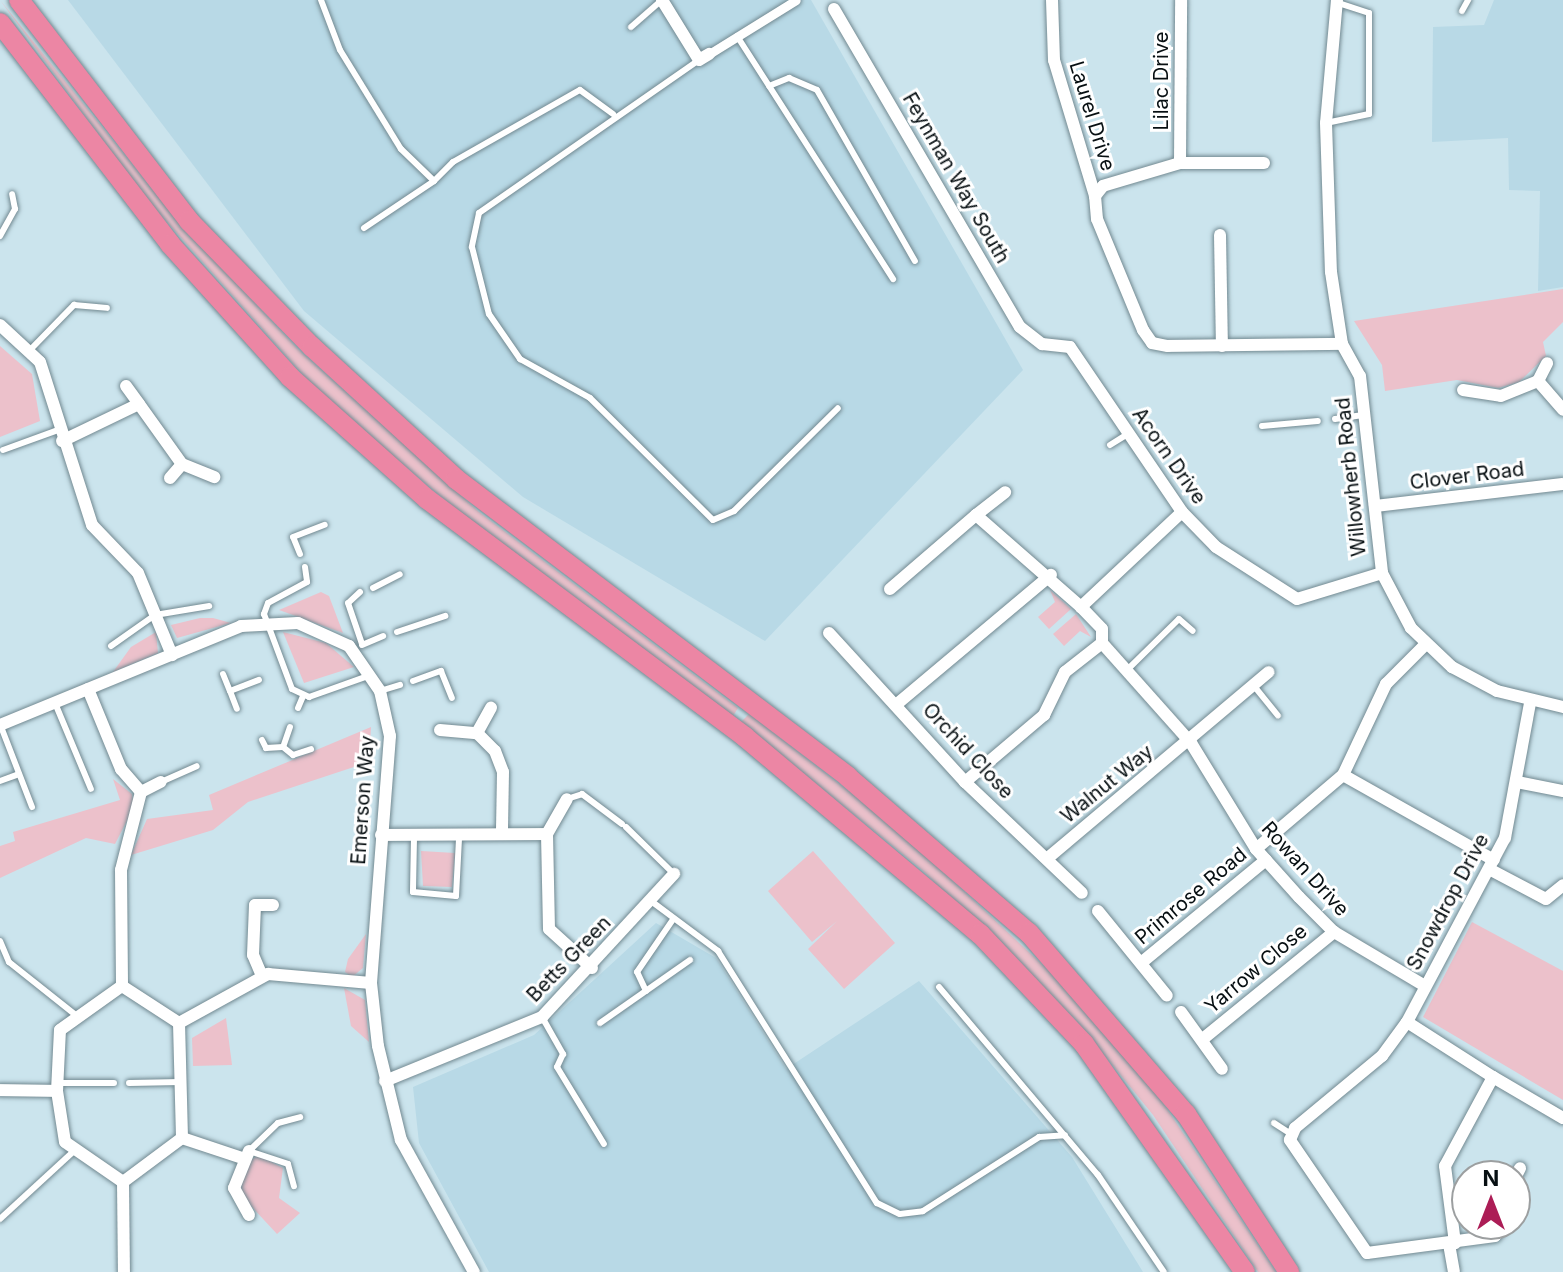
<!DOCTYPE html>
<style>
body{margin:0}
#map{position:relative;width:1563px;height:1272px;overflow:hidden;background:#cbe4ed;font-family:Inter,sans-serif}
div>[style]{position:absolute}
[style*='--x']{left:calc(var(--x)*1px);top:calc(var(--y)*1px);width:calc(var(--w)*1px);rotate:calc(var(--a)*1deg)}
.built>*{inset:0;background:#b8d9e6}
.green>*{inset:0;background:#ecc1cb}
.roads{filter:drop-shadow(0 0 2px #728991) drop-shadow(0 0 2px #728991)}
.service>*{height:6px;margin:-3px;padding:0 3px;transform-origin:3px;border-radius:3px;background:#fff}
.pedestrian>*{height:9px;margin:-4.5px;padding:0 4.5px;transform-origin:4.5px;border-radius:4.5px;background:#fff}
.minor>*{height:12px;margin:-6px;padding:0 6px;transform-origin:6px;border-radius:6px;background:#fff}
.trunk>*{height:20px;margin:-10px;padding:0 10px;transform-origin:10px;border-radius:10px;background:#ec86a4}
span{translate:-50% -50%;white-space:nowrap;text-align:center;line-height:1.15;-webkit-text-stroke:6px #fff;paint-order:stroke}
.street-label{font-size:20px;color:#070f12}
.north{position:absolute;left:1451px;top:1160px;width:80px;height:80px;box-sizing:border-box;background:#fff;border:2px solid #9c9fa0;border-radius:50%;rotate:0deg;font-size:22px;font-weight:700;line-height:32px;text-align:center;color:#070f12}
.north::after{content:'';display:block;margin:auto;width:28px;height:36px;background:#ac1d56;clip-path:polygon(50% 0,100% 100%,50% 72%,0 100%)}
</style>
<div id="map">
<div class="built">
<i style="clip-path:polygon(68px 0,811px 0,1023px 370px,765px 641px,523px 497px,304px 311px)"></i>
<i style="clip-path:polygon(1494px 0,1563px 0,1563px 287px,1538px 291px,1540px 191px,1509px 190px,1508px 138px,1432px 142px,1433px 27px,1484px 25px)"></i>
<i style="clip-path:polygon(656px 923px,716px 958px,786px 1069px,919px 981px,1072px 1157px,1143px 1272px,489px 1272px,419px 1143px,413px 1087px,534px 1035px)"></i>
</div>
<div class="green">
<i style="clip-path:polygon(0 0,180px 224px,298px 349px,479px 512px,738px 708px,733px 716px,458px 511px,319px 393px,144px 196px)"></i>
<i style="clip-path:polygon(1563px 289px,1563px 322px,1543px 342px,1546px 356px,1519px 382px,1498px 388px,1457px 380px,1385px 391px,1382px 365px,1354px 321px)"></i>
<i style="clip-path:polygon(0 346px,32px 374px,40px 421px,0 437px)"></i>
<i style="clip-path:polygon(1050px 590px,1071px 609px,1049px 629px,1038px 617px,1055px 602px)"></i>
<i style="clip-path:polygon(321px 592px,329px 596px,343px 633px,279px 610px)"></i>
<i style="clip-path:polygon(1076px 614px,1091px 637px,1080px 631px,1064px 646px,1053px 634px)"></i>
<i style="clip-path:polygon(200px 618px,213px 618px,231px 623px,177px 638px,171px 625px)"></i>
<i style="clip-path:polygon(156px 632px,158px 653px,113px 672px,131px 647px)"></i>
<i style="clip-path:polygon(283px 632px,326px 643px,354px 667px,304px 683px)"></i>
<i style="clip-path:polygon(749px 714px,896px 828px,1061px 982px,1159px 1097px,1276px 1272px,1258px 1272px,1153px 1115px,1075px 1019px,922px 870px,741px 722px)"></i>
<i style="clip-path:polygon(371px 727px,369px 762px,248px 802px,213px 830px,131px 855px,147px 819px,213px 810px,209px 795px)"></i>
<i style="clip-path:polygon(113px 779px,132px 794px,134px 807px,115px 844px,86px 838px,0 878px,0 846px,15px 841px,13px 832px,120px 800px)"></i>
<i style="clip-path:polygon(421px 851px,455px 853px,452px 887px,423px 886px)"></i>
<i style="clip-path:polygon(813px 851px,895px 943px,844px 989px,808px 949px,837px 921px,812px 942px,768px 891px)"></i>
<i style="clip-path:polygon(1472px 922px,1563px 971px,1563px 1100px,1423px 1017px)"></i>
<i style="clip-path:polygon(366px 934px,363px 968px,352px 977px,345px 972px,348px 959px)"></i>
<i style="clip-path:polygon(344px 988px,365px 1000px,369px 1042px,351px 1026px)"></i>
<i style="clip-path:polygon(226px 1018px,232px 1065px,193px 1066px,192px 1038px)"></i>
<i style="clip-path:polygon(258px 1155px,283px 1168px,279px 1198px,300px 1213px,277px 1234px,240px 1194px,246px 1164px)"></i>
</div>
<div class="roads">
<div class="service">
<i style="--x:321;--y:0;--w:53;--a:69.2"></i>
<i style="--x:340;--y:50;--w:116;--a:58.4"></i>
<i style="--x:401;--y:149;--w:46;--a:44.1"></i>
<i style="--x:434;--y:181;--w:27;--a:-45"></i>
<i style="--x:453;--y:162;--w:146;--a:-29.6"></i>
<i style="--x:580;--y:90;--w:41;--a:36"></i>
<i style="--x:1462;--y:11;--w:13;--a:-61"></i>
<i style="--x:631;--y:27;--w:41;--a:-41.1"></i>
<i style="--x:737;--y:36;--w:289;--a:57.3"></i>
<i style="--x:699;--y:60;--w:268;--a:145.2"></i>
<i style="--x:479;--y:213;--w:35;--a:102"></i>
<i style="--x:472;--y:247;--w:69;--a:75.8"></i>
<i style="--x:489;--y:314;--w:55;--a:55.4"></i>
<i style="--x:520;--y:359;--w:80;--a:29.1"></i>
<i style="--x:590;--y:398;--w:173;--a:44.8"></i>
<i style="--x:713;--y:520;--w:23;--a:-23"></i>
<i style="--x:734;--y:511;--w:146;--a:-44.7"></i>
<i style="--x:769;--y:86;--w:22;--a:-22"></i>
<i style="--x:789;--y:78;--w:30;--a:23"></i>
<i style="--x:817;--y:90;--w:197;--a:60.2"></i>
<i style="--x:1326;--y:123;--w:44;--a:-11.8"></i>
<i style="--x:1369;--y:114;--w:101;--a:-90"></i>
<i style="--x:1369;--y:13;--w:35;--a:-162"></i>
<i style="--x:364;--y:228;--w:84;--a:-33.9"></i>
<i style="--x:0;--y:236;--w:31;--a:-61"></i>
<i style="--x:15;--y:209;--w:15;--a:-101"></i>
<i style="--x:31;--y:349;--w:62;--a:-45.7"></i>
<i style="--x:74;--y:305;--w:33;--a:5"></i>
<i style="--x:1335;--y:419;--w:30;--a:-8"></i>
<i style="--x:1262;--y:426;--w:56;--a:-5.1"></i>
<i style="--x:1110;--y:445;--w:22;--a:-32"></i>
<i style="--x:3;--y:450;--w:59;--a:-20"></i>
<i style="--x:300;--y:554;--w:18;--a:-112"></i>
<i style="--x:293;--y:537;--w:34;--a:-21"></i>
<i style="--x:305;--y:567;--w:15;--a:82"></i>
<i style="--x:307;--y:582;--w:44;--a:151.7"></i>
<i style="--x:268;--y:603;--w:12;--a:110"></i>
<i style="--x:264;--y:614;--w:80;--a:69.5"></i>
<i style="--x:292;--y:689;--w:19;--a:25"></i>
<i style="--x:309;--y:697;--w:63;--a:-19.6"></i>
<i style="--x:373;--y:588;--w:30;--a:-27"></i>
<i style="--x:360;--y:592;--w:16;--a:137"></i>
<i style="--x:348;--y:603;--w:43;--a:71.1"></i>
<i style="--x:397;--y:632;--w:51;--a:-18.4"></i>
<i style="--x:362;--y:645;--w:23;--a:-23"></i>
<i style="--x:111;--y:646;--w:54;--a:-35.2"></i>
<i style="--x:155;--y:615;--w:55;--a:-9.5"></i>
<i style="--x:1126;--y:671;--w:74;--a:-44.5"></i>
<i style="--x:1179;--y:619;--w:18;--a:41"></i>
<i style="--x:223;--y:674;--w:18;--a:68"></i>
<i style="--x:230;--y:691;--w:31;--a:-21"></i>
<i style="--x:413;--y:681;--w:30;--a:-20"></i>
<i style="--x:441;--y:671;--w:29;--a:68"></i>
<i style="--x:1254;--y:686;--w:38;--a:51"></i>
<i style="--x:230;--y:691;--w:19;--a:69"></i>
<i style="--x:380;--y:691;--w:21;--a:-17"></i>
<i style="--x:55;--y:703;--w:93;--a:67.3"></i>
<i style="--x:298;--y:708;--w:13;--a:-67"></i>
<i style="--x:0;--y:724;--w:89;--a:68.9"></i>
<i style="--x:290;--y:727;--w:21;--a:109"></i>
<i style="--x:283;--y:747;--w:13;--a:39"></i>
<i style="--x:293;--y:755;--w:19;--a:-18"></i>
<i style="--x:262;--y:740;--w:9;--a:63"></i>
<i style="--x:266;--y:748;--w:17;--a:-3"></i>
<i style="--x:0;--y:781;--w:20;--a:-20"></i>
<i style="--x:161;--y:782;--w:39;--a:-24"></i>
<i style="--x:567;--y:799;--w:16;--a:-18"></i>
<i style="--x:582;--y:794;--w:50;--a:36.9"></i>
<i style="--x:626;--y:827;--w:67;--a:44.4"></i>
<i style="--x:414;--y:838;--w:54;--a:91.1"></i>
<i style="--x:413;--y:892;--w:43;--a:5.3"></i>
<i style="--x:456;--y:896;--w:58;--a:-87"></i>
<i style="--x:651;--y:901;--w:84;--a:36.7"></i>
<i style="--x:718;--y:951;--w:298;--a:57.8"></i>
<i style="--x:877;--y:1203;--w:25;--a:26"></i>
<i style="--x:900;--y:1214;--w:23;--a:-7"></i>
<i style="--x:923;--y:1211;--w:138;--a:-32.5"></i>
<i style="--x:1039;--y:1137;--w:26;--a:-4"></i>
<i style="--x:0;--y:941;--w:23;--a:67"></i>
<i style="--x:9;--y:962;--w:87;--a:38.5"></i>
<i style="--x:939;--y:987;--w:246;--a:49.8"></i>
<i style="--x:1098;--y:1175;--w:117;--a:55.8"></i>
<i style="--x:646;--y:991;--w:21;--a:-115"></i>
<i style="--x:637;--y:972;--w:65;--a:-55.6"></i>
<i style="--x:542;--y:1017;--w:43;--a:60.4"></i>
<i style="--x:563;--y:1054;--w:14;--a:115"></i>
<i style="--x:557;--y:1067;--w:90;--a:58.6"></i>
<i style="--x:600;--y:1023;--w:110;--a:-35"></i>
<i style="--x:58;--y:1083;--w:56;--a:0"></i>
<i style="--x:129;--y:1083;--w:52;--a:-1.1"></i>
<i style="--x:1274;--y:1123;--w:20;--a:33"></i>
<i style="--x:249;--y:1151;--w:41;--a:18.4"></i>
<i style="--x:288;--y:1164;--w:23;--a:75"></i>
<i style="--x:249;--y:1151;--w:40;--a:-44"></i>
<i style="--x:278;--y:1123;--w:23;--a:-15"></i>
<i style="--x:0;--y:1219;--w:103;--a:-42.6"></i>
</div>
<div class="pedestrian">
<i style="--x:709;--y:54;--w:102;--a:-31.8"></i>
</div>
<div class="minor">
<i style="--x:662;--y:0;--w:70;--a:58.3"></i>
<i style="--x:699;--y:60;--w:12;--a:-31"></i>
<i style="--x:1052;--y:0;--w:60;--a:88.1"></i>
<i style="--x:1054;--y:60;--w:142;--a:73.2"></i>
<i style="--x:1337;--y:0;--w:123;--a:95.1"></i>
<i style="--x:1326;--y:123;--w:149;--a:88.1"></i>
<i style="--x:1331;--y:272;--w:73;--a:81.3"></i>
<i style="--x:1342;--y:344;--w:37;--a:61"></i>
<i style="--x:1360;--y:376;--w:198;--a:83.6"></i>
<i style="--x:1382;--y:573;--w:62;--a:62.2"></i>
<i style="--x:1411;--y:628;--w:57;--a:43.6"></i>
<i style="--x:1452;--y:667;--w:51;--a:28.1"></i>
<i style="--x:1497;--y:691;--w:68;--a:13.6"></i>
<i style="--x:834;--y:9;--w:368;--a:59.7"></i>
<i style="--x:1020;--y:327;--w:28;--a:38"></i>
<i style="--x:1042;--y:344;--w:28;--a:6"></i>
<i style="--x:1070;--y:347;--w:199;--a:55.8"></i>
<i style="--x:1182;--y:512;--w:49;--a:45.8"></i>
<i style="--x:1216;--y:547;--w:96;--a:32.7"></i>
<i style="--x:1297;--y:599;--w:89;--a:-17"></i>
<i style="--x:1180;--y:163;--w:163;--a:-89.6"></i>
<i style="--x:1264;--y:163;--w:84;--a:180"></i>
<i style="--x:1180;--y:163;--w:80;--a:163.4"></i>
<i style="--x:1103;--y:186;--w:13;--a:129"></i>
<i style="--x:1095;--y:196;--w:23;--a:85"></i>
<i style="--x:1097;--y:219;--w:120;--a:67.5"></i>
<i style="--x:1143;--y:330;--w:16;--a:55"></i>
<i style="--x:1152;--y:343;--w:16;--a:11"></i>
<i style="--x:1168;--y:346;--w:174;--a:-0.7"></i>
<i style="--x:1220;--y:235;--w:111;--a:89"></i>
<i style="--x:0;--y:325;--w:54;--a:42.8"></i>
<i style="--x:40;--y:362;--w:171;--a:72.3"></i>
<i style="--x:92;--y:525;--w:66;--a:46.2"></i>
<i style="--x:138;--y:573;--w:89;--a:67.5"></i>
<i style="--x:1538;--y:381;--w:20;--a:-63"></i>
<i style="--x:126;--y:386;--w:22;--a:54"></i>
<i style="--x:1463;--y:390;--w:38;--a:9"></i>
<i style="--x:1501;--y:396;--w:40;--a:-22"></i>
<i style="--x:1538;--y:381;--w:38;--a:49"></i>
<i style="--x:62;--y:441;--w:85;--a:-25.7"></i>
<i style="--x:139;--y:404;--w:74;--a:54.4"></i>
<i style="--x:182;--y:464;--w:35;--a:22"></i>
<i style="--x:170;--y:478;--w:18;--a:-49"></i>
<i style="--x:1375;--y:506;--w:189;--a:-6.7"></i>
<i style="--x:1182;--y:512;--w:139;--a:136.8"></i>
<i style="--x:1081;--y:607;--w:30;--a:46"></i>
<i style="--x:1102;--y:629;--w:14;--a:90"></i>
<i style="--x:1102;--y:643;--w:134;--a:48.3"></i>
<i style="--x:1191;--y:743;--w:124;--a:58.5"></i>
<i style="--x:1256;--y:849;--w:64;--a:48.1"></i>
<i style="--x:1299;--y:897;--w:49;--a:45"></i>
<i style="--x:1334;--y:932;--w:106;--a:30.7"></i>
<i style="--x:976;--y:515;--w:37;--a:-38"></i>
<i style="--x:890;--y:589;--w:113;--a:-40.7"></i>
<i style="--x:976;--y:515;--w:140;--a:41.2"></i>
<i style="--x:829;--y:633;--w:202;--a:47.6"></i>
<i style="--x:965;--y:782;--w:161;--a:43.5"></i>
<i style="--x:88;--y:689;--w:87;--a:67.6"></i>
<i style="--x:121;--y:769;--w:30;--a:49"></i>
<i style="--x:141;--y:792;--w:81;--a:104.4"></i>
<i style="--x:121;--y:870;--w:116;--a:89.5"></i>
<i style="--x:897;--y:704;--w:201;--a:-40"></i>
<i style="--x:0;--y:725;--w:261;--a:-22.3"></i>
<i style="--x:241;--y:626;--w:57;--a:-3"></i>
<i style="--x:298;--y:623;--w:56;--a:24.3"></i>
<i style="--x:349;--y:646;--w:55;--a:55.4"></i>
<i style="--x:380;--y:691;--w:46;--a:77.5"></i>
<i style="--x:390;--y:736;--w:248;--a:94.4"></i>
<i style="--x:371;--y:983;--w:63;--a:83.7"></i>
<i style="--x:378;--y:1046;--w:97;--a:76.3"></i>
<i style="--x:401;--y:1140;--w:151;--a:61.1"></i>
<i style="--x:440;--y:730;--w:37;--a:5"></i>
<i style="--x:477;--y:733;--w:25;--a:45"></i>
<i style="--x:495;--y:751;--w:22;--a:69"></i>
<i style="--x:503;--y:772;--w:60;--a:91"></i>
<i style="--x:477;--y:733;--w:29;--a:-61"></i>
<i style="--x:1343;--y:775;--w:173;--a:29.4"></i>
<i style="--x:965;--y:782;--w:104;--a:-40.3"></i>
<i style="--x:1044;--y:715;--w:48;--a:-64"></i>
<i style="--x:1065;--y:672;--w:47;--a:-38.1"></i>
<i style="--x:1517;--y:782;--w:47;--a:11.1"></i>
<i style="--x:141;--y:792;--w:22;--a:-27"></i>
<i style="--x:547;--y:834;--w:40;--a:-60.3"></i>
<i style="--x:381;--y:835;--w:166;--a:-0.3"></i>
<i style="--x:547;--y:834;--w:95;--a:88.8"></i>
<i style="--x:549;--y:929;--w:58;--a:42.2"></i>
<i style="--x:1256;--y:849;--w:114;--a:-40.4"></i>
<i style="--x:1343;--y:775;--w:101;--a:-64.7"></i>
<i style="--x:1386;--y:684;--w:55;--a:-45"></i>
<i style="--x:1049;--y:857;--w:287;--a:-40.1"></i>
<i style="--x:1489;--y:869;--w:64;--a:27.8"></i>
<i style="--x:1546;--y:899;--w:22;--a:-39"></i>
<i style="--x:1098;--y:911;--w:109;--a:50.9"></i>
<i style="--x:1141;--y:963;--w:162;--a:-39.5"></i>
<i style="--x:262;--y:976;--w:23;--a:-113"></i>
<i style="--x:253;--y:955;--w:50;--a:-87.7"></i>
<i style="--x:255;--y:905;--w:18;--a:0"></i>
<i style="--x:122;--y:986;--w:68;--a:33"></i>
<i style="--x:179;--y:1023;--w:115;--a:88.5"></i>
<i style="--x:182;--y:1138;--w:74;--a:143.3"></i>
<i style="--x:123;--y:1182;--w:70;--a:-145.4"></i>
<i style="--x:65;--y:1142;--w:52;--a:-98.9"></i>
<i style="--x:57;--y:1091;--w:61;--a:-87.2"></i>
<i style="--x:60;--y:1030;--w:76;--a:-35.4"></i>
<i style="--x:1181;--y:1012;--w:70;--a:54.3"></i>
<i style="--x:1407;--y:1022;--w:102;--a:32.6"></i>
<i style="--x:1493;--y:1077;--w:101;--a:118.3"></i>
<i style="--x:1445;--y:1166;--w:78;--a:82.6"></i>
<i style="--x:179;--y:1023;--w:102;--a:-28.8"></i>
<i style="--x:268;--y:974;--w:103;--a:5"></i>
<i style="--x:1204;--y:1038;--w:168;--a:-39.2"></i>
<i style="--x:1493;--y:1077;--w:81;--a:30.4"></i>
<i style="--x:385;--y:1081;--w:170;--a:-22.2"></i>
<i style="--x:542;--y:1017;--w:195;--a:-47.3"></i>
<i style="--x:0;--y:1090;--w:57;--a:1"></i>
<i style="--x:182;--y:1138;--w:63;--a:18.4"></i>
<i style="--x:1515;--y:1178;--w:11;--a:-63"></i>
<i style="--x:123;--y:1182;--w:90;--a:89.4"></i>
<i style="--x:249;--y:1215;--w:31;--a:-119"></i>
<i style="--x:234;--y:1188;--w:40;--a:-68"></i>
<i style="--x:1506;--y:1224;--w:16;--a:133"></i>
<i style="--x:1495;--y:1236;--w:129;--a:172.4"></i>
<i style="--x:1367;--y:1253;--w:137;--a:-124.3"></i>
<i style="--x:1290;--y:1140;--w:13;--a:-67"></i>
<i style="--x:1295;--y:1128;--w:113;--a:-39.6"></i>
<i style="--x:1382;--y:1056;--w:42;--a:-53.7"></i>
<i style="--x:1407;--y:1022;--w:208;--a:-62"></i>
<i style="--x:1505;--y:838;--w:137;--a:-79.5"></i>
<i style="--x:1449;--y:1244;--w:28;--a:80"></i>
</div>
<div class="trunk">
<i style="--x:19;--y:0;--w:279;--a:52.4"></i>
<i style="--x:189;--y:221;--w:176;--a:45.7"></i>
<i style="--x:312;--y:347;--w:195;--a:42.5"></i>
<i style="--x:456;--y:479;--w:492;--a:37.2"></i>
<i style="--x:848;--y:777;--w:239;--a:40.8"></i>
<i style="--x:1029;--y:933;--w:240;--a:49.1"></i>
<i style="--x:1186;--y:1114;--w:189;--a:56.9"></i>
<i style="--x:0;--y:23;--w:279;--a:52.4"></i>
<i style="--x:170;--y:244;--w:179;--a:47.9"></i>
<i style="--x:290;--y:377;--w:183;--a:41.7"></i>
<i style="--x:427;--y:499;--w:397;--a:36.8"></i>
<i style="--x:745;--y:737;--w:307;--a:40"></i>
<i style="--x:980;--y:934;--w:151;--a:46.6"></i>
<i style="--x:1084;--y:1044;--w:279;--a:54.8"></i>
</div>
</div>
<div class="street-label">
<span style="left:1161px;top:81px;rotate:-90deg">Lilac Drive</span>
<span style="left:1092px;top:116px;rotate:73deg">Laurel Drive</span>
<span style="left:956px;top:178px;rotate:60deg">Feynman Way South</span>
<span style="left:1169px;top:456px;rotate:55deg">Acorn Drive</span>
<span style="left:1467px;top:476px;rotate:-7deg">Clover Road</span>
<span style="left:1351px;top:477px;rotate:-96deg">Willowherb Road</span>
<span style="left:968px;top:751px;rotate:47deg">Orchid Close</span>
<span style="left:1107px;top:784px;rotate:-39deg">Walnut Way</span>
<span style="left:363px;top:800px;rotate:-86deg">Emerson Way</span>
<span style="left:1305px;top:869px;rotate:48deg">Rowan Drive</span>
<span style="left:1191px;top:896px;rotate:-40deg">Primrose Road</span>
<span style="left:1448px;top:902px;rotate:-62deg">Snowdrop Drive</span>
<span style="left:569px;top:959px;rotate:-46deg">Betts Green</span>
<span style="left:1256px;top:969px;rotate:-40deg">Yarrow Close</span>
</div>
<div class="north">N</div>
</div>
